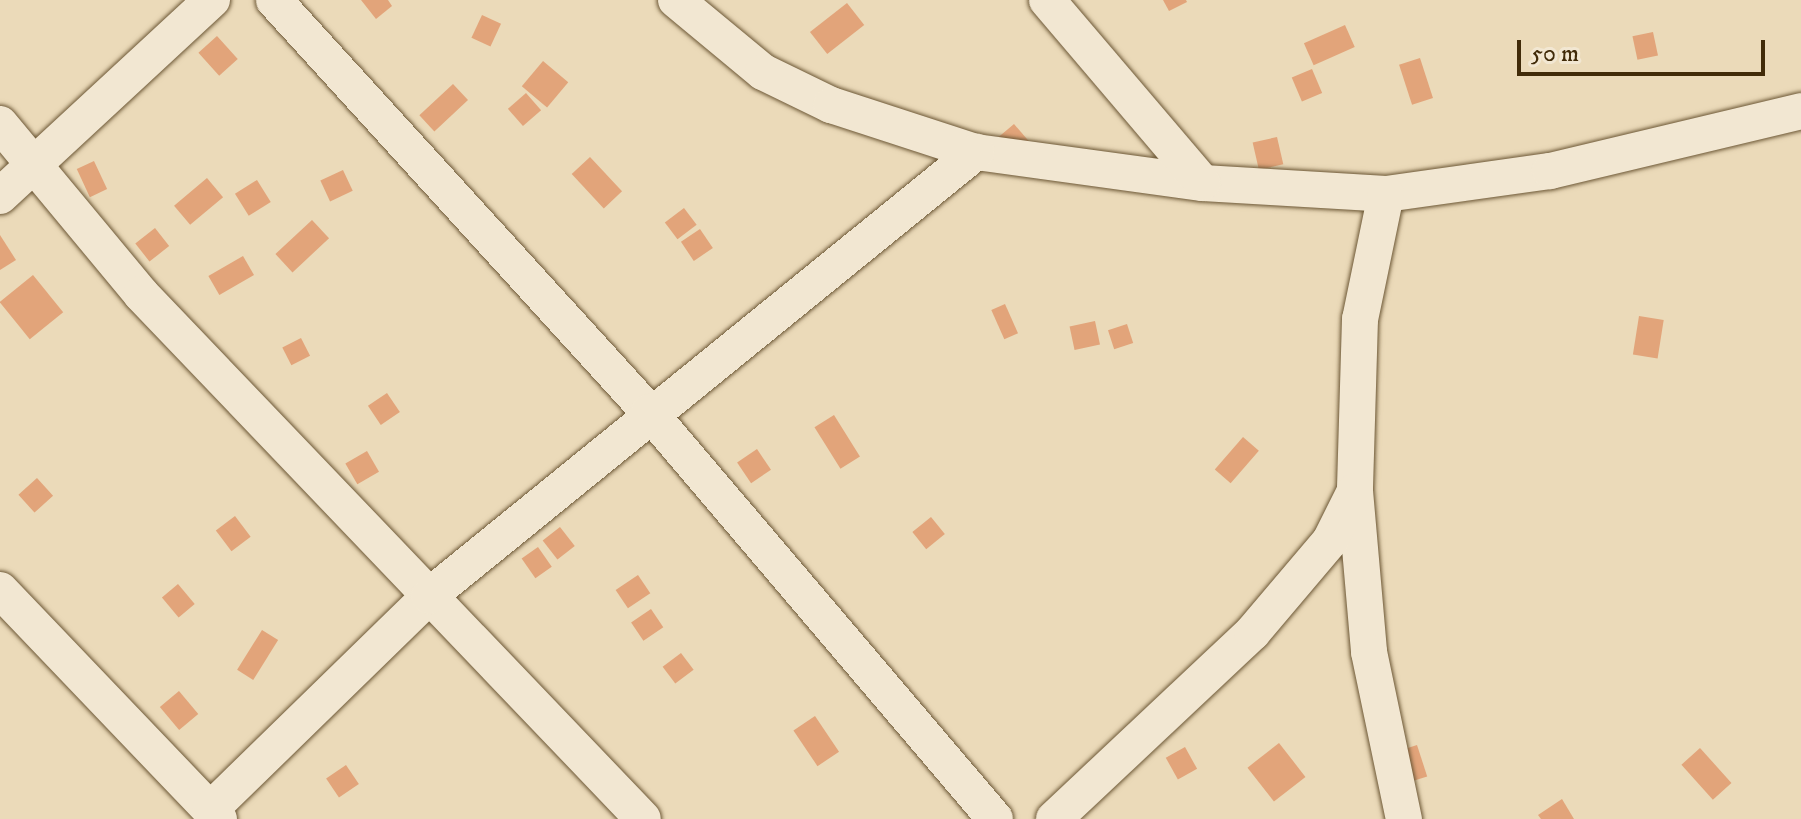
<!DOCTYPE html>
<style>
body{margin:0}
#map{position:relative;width:1801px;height:819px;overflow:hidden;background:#ebdab9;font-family:"IM FELL DW Pica",serif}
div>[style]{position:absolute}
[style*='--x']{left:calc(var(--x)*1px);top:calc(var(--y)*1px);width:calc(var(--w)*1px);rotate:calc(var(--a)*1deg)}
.building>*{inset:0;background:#e2a47a;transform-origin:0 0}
.roads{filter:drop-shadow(0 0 2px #6c5735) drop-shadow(0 0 2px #6c5735)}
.minor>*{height:36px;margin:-18px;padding:0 18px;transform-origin:18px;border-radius:18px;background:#f2e7d2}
span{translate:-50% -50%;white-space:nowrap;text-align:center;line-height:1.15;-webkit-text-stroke:8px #f2e7d2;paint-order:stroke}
.scale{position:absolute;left:1517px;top:40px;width:248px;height:36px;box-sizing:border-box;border:4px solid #412b09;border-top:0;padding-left:10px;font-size:24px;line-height:28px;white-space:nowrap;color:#412b09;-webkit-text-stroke:6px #f2e7d2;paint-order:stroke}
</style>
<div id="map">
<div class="building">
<i style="clip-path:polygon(361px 0,388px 0,392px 6px,376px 19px)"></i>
<i style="clip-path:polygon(1163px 0,1186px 0,1187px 2px,1169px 11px)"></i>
<i style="left:847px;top:3px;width:28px;height:47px;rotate:52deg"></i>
<i style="left:482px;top:15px;width:21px;height:25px;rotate:25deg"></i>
<i style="left:1345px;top:25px;width:24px;height:45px;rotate:66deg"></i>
<i style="left:1653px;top:32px;width:24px;height:21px;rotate:78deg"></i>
<i style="left:217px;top:36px;width:31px;height:25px;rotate:48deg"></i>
<i style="left:1420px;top:58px;width:42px;height:22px;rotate:72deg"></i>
<i style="left:543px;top:61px;width:33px;height:33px;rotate:40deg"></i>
<i style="left:1312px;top:69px;width:26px;height:22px;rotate:67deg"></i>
<i style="left:453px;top:84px;width:22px;height:46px;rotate:47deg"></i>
<i style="left:526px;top:93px;width:23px;height:24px;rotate:49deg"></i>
<i style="clip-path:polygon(1014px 124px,1039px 153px,995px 140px)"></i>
<i style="left:1277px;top:137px;width:28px;height:25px;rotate:77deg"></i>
<i style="left:590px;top:157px;width:47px;height:25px;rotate:47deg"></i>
<i style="left:94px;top:161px;width:31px;height:19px;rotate:65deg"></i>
<i style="left:343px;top:170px;width:23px;height:25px;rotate:65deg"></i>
<i style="left:207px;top:178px;width:25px;height:43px;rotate:50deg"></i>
<i style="left:257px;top:180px;width:26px;height:26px;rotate:58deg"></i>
<i style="left:684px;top:208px;width:21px;height:24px;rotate:53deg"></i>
<i style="left:312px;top:220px;width:25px;height:50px;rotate:47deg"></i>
<i style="left:155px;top:228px;width:23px;height:25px;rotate:52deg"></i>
<i style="left:700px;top:229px;width:23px;height:23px;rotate:56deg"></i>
<i style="clip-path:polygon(0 235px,16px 260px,0 270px)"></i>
<i style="left:243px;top:256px;width:22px;height:40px;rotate:60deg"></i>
<i style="left:33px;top:275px;width:48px;height:43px;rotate:51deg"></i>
<i style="left:1005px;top:304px;width:32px;height:15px;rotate:66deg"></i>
<i style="left:1639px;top:316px;width:25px;height:39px;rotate:9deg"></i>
<i style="left:1095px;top:321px;width:24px;height:26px;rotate:78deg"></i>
<i style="left:1127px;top:324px;width:20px;height:20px;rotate:72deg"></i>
<i style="left:301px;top:338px;width:20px;height:21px;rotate:63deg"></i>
<i style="left:387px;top:393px;width:23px;height:23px;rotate:56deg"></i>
<i style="left:834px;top:415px;width:49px;height:23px;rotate:58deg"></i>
<i style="left:1243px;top:437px;width:21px;height:43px;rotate:41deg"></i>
<i style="left:757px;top:449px;width:25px;height:24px;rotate:56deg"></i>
<i style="left:367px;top:451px;width:24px;height:25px;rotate:60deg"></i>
<i style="left:37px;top:478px;width:24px;height:25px;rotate:48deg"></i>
<i style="left:235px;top:516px;width:26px;height:24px;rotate:53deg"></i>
<i style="left:931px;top:517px;width:22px;height:24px;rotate:51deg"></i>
<i style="left:560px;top:527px;width:24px;height:22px;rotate:52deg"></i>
<i style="left:538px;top:547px;width:24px;height:20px;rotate:55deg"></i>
<i style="left:638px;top:575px;width:22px;height:27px;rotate:56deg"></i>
<i style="left:178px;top:584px;width:26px;height:21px;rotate:50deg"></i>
<i style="left:651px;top:609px;width:22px;height:24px;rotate:56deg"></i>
<i style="left:262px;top:630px;width:19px;height:47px;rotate:32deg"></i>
<i style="left:681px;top:653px;width:21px;height:23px;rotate:53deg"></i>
<i style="left:179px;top:691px;width:30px;height:25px;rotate:50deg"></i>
<i style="left:815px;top:716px;width:43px;height:26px;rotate:56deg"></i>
<i style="left:1279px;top:743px;width:43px;height:40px;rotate:52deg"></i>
<i style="left:1417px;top:745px;width:33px;height:21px;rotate:72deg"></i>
<i style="left:1185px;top:747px;width:25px;height:22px;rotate:61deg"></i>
<i style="left:1700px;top:748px;width:47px;height:25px;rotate:48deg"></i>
<i style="left:346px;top:765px;width:23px;height:24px;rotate:56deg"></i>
<i style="clip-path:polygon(1562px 799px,1574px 819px,1541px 819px,1538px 815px)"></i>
</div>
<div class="roads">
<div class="minor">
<i style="--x:274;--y:0;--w:557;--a:47.69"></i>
<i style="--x:649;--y:412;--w:534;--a:49.63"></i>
<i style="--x:676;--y:0;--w:113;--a:39.6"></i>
<i style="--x:763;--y:72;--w:76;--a:25.9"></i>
<i style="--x:831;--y:105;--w:152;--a:18"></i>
<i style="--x:976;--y:152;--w:229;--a:7.8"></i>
<i style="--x:1203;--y:183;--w:183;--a:3.4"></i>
<i style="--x:1386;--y:194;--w:166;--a:-8"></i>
<i style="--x:1550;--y:171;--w:258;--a:-13.4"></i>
<i style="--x:1047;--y:0;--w:240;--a:49.6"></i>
<i style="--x:0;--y:124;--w:221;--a:50.3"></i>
<i style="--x:141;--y:294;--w:726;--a:46.28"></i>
<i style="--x:1386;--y:194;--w:128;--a:101.7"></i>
<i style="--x:1360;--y:319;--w:172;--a:91.7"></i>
<i style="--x:1355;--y:491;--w:162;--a:85"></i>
<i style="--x:1369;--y:652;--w:171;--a:78.2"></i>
<i style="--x:0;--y:196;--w:289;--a:-42.8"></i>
<i style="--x:0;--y:590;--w:317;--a:46.3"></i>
<i style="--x:210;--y:810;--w:306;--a:-44.3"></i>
<i style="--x:429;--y:596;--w:705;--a:-39.07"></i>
<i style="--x:1054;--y:819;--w:272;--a:-43.2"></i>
<i style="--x:1252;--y:633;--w:121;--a:-49.7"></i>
<i style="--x:1330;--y:541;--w:56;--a:-63.4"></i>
</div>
</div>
<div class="scale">50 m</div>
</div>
